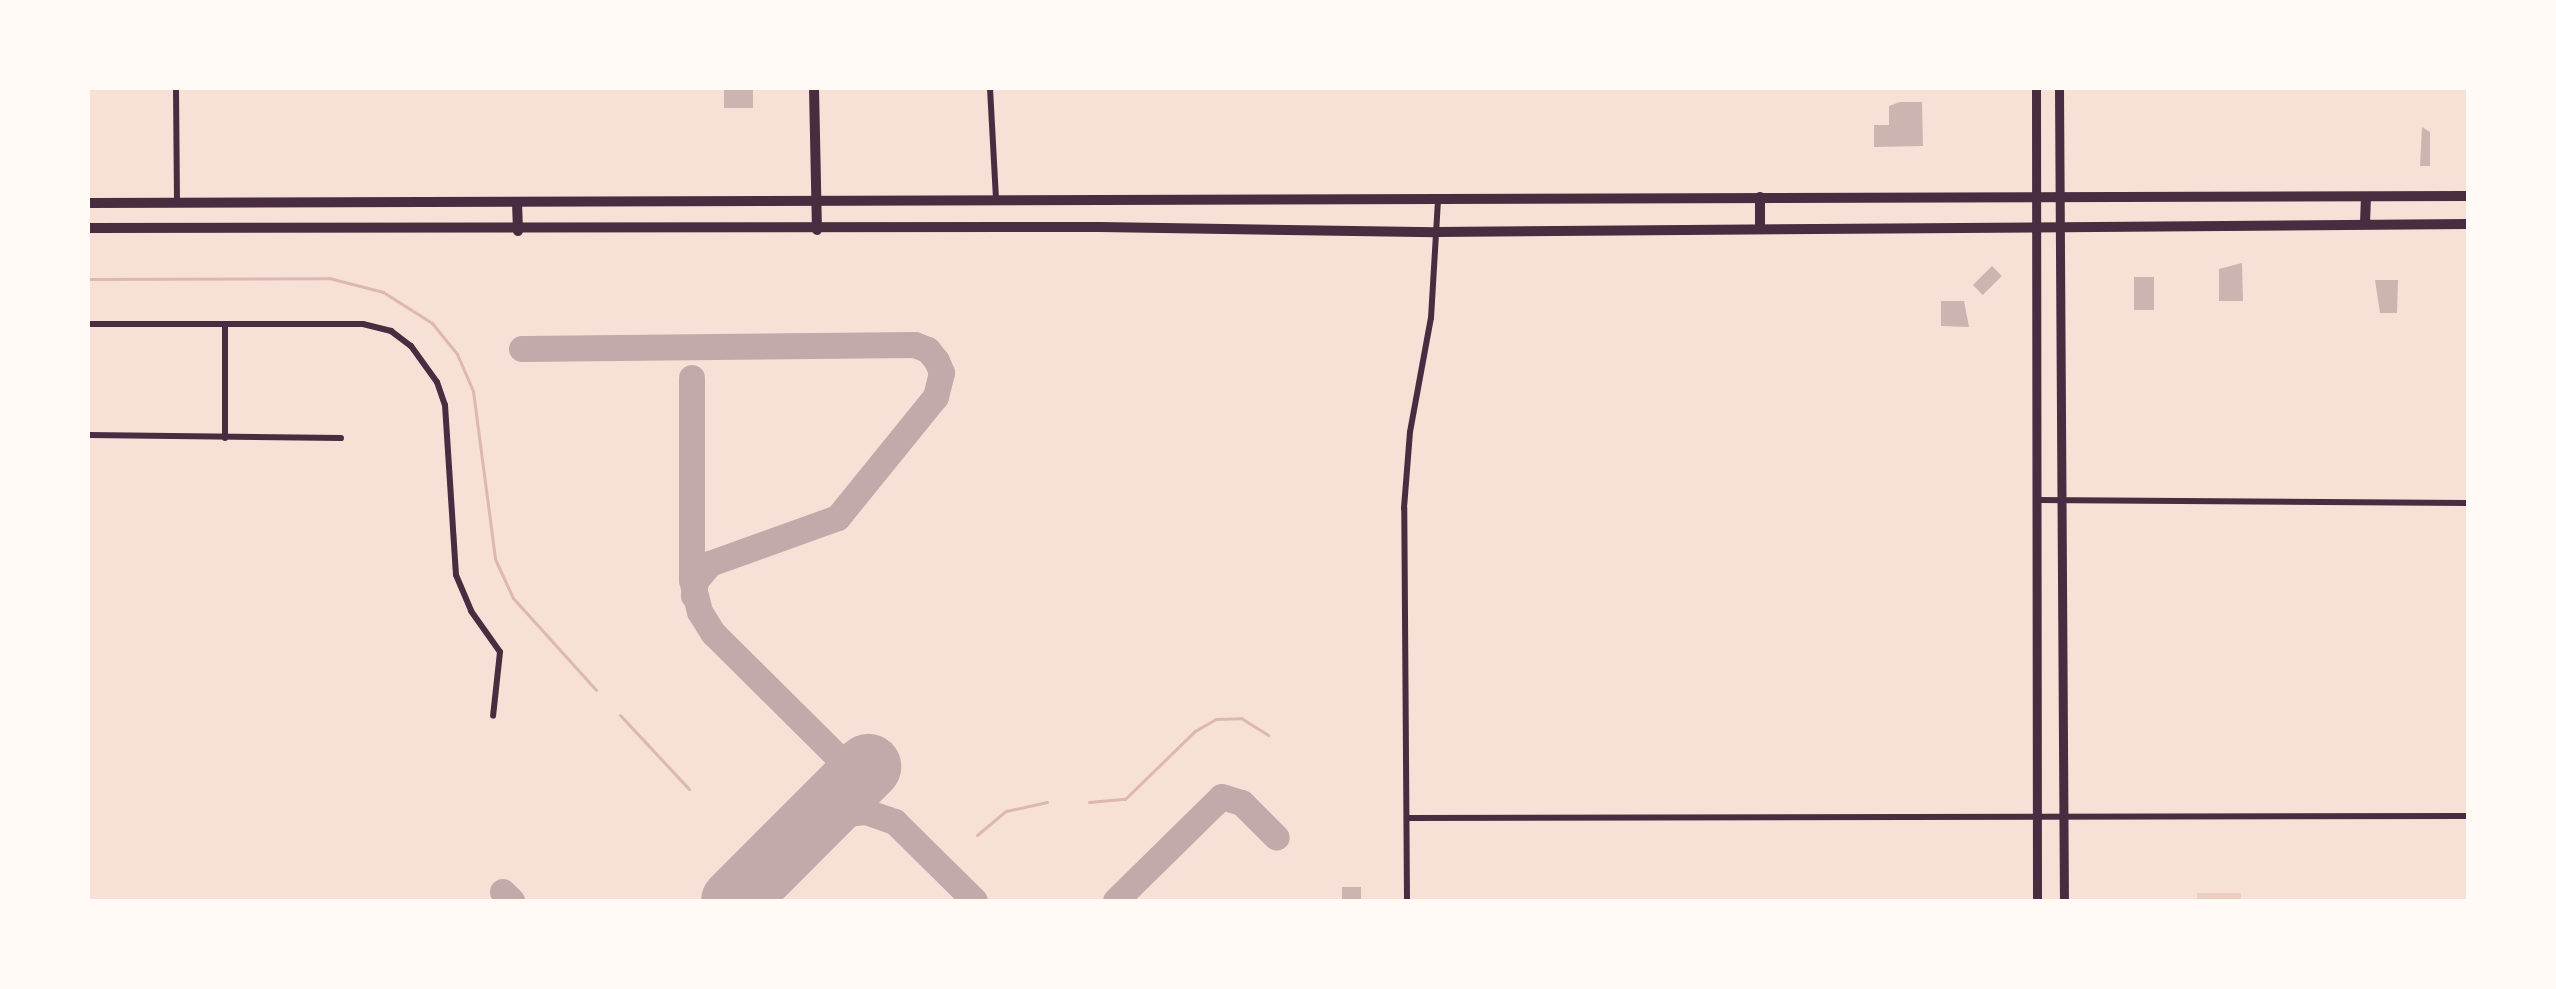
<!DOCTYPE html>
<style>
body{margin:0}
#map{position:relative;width:2556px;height:989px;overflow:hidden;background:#f7e1d7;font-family:"Varela Round",sans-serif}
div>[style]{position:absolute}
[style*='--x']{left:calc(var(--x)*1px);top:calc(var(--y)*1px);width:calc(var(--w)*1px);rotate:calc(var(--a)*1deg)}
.green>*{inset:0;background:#ebcfc5;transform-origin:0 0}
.stream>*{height:3px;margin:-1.5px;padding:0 1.5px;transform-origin:1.5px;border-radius:1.5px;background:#dcb8b0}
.taxiway>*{height:26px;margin:-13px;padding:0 13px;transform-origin:13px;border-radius:13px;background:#c3aaaa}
.runway>*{height:66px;margin:-33px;padding:0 33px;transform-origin:33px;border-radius:33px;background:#c3aaaa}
.building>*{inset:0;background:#ccb4b1;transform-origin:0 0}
.minor>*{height:6px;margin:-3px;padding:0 3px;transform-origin:3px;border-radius:3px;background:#4a2c40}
.secondary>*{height:9px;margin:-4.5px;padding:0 4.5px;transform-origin:4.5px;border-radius:4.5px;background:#4a2c40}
.primary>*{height:10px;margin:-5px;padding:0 5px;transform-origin:5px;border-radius:5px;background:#4a2c40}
span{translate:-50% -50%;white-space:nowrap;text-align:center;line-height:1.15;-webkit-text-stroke:8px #fffaf5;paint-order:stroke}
.frame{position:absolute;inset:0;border:90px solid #fffaf5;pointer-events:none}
</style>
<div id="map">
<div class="green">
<i style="left:2197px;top:893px;width:44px;height:8px"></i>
</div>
<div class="stream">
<i style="--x:88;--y:279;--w:241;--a:-0.2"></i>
<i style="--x:329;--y:278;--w:56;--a:14.5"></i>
<i style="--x:383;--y:292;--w:58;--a:32.3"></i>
<i style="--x:432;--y:323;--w:40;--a:51"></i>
<i style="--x:457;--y:354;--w:40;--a:66.6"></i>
<i style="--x:473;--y:391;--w:169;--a:82.5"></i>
<i style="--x:495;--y:559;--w:43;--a:65.2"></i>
<i style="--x:513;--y:598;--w:124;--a:47.9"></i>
<i style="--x:620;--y:715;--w:101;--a:47"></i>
<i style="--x:1089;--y:802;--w:36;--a:-5"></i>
<i style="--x:1125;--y:799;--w:98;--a:-44.2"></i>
<i style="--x:1195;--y:731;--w:24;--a:-30"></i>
<i style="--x:1216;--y:719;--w:25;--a:-2"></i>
<i style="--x:1241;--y:718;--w:32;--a:32"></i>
<i style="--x:977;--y:835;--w:38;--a:-40"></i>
<i style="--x:1006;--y:811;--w:42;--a:-12.4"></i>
</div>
<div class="taxiway">
<i style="--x:522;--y:349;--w:393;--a:-0.6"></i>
<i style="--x:915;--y:345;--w:14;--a:21"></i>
<i style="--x:928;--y:350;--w:14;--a:51"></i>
<i style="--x:937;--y:361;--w:13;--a:67"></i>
<i style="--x:942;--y:373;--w:25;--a:104"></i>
<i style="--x:936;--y:397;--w:156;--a:129"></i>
<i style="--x:838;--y:518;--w:136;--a:160.2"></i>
<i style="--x:710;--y:564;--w:22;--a:129"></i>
<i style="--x:696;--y:581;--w:15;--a:98"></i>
<i style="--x:692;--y:378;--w:202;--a:90"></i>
<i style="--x:692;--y:580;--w:33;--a:76"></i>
<i style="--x:700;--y:612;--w:26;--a:58"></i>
<i style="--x:714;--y:634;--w:203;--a:44.8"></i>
<i style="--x:819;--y:817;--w:47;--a:-6.1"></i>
<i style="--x:866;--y:812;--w:31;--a:19"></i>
<i style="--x:895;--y:822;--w:112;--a:44.6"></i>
<i style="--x:503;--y:892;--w:13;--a:45"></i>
<i style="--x:1116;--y:901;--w:148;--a:-44.5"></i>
<i style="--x:1222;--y:797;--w:21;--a:17"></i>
<i style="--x:1242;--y:803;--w:49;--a:45"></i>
</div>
<div class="runway">
<i style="--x:734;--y:901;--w:190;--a:-45"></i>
</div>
<div class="building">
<i style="left:753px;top:90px;width:18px;height:29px;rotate:90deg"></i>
<i style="clip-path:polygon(1900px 102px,1922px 102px,1923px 146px,1874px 147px,1874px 125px,1889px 125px,1889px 106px)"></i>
<i style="clip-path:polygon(2422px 127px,2430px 132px,2430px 166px,2420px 166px)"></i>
<i style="clip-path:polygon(2242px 263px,2243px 301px,2219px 301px,2219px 269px)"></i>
<i style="left:1992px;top:266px;width:14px;height:27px;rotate:45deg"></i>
<i style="left:2134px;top:277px;width:20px;height:33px"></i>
<i style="clip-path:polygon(2375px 280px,2398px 280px,2397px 313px,2380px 313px)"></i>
<i style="clip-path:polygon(1941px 301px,1964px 301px,1969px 327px,1941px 326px)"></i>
<i style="left:1342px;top:887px;width:19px;height:14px"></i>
</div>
<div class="minor">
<i style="--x:176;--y:88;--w:114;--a:89.5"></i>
<i style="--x:990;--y:88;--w:112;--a:86.9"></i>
<i style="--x:88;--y:324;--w:275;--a:0"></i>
<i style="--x:363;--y:324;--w:29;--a:14"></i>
<i style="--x:391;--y:331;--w:25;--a:37"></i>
<i style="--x:411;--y:346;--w:44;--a:54.2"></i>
<i style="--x:437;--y:382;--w:24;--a:71"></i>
<i style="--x:445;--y:405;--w:170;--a:86.3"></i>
<i style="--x:456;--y:575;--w:39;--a:67"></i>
<i style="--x:471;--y:611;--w:50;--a:54.7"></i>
<i style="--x:500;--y:652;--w:64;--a:96.2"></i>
<i style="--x:225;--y:324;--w:114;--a:90"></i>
<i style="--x:88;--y:435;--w:253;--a:0.7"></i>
<i style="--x:2037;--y:500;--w:431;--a:0.4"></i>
<i style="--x:1408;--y:818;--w:1060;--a:-0.11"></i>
<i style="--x:1407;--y:901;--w:393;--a:-90.4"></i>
<i style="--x:1404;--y:508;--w:76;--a:-85.5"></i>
<i style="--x:1410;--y:432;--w:116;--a:-79.6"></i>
<i style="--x:1431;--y:318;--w:119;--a:-86.6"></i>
</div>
<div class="secondary">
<i style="--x:2036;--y:88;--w:813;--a:89.93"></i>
<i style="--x:2059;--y:88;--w:813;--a:89.65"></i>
</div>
<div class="primary">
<i style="--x:814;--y:88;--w:142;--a:88.8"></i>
<i style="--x:1760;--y:197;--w:30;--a:90"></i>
<i style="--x:517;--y:202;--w:29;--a:88"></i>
<i style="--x:88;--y:203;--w:2380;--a:-0.17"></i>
<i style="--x:2365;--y:224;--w:27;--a:-88"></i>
<i style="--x:88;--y:228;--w:1012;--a:-0.06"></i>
<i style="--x:1100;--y:227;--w:336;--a:0.9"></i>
<i style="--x:1436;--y:232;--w:1032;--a:-0.44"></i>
</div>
<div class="frame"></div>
</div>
